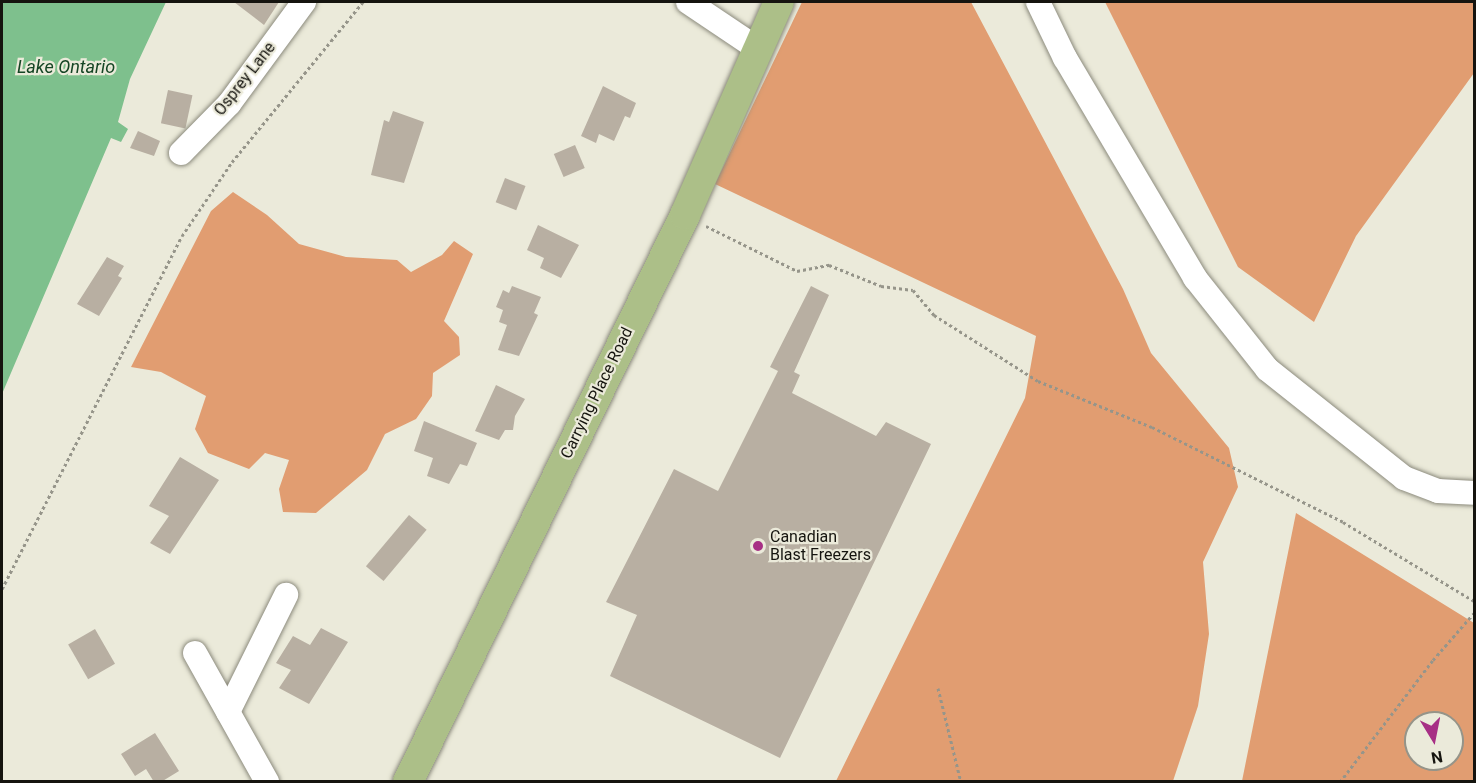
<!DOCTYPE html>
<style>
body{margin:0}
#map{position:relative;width:1476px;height:783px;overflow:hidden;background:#ebeada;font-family:Roboto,sans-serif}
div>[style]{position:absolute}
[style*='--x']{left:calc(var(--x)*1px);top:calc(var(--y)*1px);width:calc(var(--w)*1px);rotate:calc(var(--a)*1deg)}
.forest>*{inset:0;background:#e19d71}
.water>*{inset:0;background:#7ec08d}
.building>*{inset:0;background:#b8afa2;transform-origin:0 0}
.path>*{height:3px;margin-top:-1.5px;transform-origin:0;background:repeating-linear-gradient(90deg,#96958a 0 3px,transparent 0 6px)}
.roads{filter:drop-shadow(0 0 2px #8c8b7d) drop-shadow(0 0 2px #8c8b7d)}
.minor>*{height:24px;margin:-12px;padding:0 12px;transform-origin:12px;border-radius:12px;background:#fff}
.major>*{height:30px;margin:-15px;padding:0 15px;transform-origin:15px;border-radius:15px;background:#acbf88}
.dots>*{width:16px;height:16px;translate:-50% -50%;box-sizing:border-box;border:3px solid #ebeada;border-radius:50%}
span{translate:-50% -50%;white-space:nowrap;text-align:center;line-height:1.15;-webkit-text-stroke:4.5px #ebeada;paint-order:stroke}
.street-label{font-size:16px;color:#15140f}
.poi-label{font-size:16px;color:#15140f}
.left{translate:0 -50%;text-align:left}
.water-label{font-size:18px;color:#154524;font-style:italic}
.frame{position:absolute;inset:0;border:3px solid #15140f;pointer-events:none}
.north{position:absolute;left:1404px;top:711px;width:60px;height:60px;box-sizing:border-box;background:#ebeada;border:2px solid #959489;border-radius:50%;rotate:170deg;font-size:16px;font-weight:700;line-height:24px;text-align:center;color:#15140f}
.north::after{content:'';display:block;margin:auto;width:21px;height:27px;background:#a72f85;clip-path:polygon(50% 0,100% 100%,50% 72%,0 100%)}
</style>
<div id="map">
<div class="forest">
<i style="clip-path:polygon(802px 2px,971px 2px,1123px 289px,1151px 353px,1229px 448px,1238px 487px,1203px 562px,1209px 634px,1198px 706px,1173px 781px,836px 781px,1025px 398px,1036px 336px,715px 184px)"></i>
<i style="clip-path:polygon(1105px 2px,1474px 2px,1474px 73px,1356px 236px,1314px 322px,1238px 267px)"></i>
<i style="clip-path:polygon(233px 192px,267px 215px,299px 244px,346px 257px,397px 260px,411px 272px,442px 255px,454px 241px,473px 254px,444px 321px,459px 337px,460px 355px,433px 373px,432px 396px,416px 419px,385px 434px,367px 470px,316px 513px,283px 512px,279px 489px,289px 460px,265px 453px,249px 469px,208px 453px,195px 429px,206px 396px,161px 372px,131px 367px,211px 211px)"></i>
<i style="clip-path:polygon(evenodd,1296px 513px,1474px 623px,1474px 781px,1242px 781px,1296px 513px,1416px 723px,1452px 723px,1452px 759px,1416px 759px,1416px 723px)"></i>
</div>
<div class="water">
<i style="clip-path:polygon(2px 2px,166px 2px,130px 79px,118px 122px,128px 129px,121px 142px,111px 138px,2px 394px)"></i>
</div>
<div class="building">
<i style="clip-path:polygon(234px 2px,279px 2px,264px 25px)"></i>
<i style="clip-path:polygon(603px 86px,636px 103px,630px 118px,625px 116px,614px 141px,599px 134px,596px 143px,581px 136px)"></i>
<i style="left:168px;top:90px;width:25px;height:34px;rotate:12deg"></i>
<i style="clip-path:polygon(393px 111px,424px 122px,404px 183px,371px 175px,384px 120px,389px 122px)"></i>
<i style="clip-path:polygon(138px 131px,160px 141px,154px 156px,130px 148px)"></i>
<i style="left:575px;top:145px;width:25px;height:23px;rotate:67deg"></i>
<i style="left:505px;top:178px;width:22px;height:26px;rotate:21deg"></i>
<i style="clip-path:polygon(538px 225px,579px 245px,561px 278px,540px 268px,544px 258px,527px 250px)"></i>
<i style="clip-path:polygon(107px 257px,124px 266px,118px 276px,122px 278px,99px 316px,77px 304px)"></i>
<i style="clip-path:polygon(512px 286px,541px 297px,534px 313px,538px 315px,519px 356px,498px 350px,507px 325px,499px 322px,503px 310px,496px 307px,503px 290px,509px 293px)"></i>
<i style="clip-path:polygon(811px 286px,829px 295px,794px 372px,800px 375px,792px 393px,876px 436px,886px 422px,931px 444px,780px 758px,610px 676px,637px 615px,606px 602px,674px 469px,718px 491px,778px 371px,770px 367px)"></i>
<i style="clip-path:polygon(496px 385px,525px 399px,515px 416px,513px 430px,505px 430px,499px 440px,475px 431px)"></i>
<i style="clip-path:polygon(424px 421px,477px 443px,467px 466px,460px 464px,449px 484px,427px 476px,433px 458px,414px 451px)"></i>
<i style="clip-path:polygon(180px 457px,219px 480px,170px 554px,150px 543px,169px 516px,149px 506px)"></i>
<i style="left:409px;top:515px;width:23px;height:67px;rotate:40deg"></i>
<i style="clip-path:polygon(321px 628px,348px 642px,309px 704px,279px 688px,291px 670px,276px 663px,293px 636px,310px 645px)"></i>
<i style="left:95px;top:629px;width:40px;height:31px;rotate:60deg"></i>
<i style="clip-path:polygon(155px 733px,179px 771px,161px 782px,154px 782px,146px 769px,135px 776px,121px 754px)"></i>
</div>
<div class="path">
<i style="--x:706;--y:226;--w:102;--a:26.3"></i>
<i style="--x:797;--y:271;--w:33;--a:-11"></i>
<i style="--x:829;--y:265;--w:56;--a:22"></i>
<i style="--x:881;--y:286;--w:32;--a:7"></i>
<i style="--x:913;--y:290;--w:33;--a:50"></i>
<i style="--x:934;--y:315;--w:123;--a:32.4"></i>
<i style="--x:1038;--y:381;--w:123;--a:22"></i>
<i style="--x:1152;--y:427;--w:213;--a:26.4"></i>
<i style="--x:1343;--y:522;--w:153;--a:31.1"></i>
<i style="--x:2;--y:589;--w:396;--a:-63"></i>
<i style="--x:182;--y:236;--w:89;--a:-56"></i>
<i style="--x:232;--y:162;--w:207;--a:-50.7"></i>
<i style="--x:938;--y:688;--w:97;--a:76.3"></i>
<i style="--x:1340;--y:782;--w:153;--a:-52.7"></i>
<i style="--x:1433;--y:660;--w:62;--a:-48.9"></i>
</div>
<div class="roads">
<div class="minor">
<i style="--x:688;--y:2;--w:84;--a:33.9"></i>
<i style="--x:1038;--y:2;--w:62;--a:64.3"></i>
<i style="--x:1065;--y:58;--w:256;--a:59.4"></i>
<i style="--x:1195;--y:278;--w:116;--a:51.6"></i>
<i style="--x:1267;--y:369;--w:175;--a:38.5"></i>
<i style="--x:1404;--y:478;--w:36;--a:21"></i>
<i style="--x:1438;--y:491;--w:36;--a:3"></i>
<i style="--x:181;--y:153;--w:69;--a:-45.6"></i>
<i style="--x:229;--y:104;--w:127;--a:-53.7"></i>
<i style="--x:195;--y:653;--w:148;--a:60.8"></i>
<i style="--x:228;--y:712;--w:131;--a:-63.6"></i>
</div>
<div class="major">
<i style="--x:408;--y:782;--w:631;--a:-63.96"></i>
<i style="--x:685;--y:215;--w:233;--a:-66.2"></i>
</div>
</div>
<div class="dots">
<i style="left:758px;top:546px;background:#a72f85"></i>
</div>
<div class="street-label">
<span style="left:245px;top:79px;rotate:-52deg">Osprey Lane</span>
<span style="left:597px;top:393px;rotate:-64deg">Carrying Place Road</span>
</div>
<div class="poi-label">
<span class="left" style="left:770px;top:546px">Canadian<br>Blast Freezers</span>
</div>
<div class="water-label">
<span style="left:66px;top:67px">Lake Ontario</span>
</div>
<div class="frame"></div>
<div class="north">N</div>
</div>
